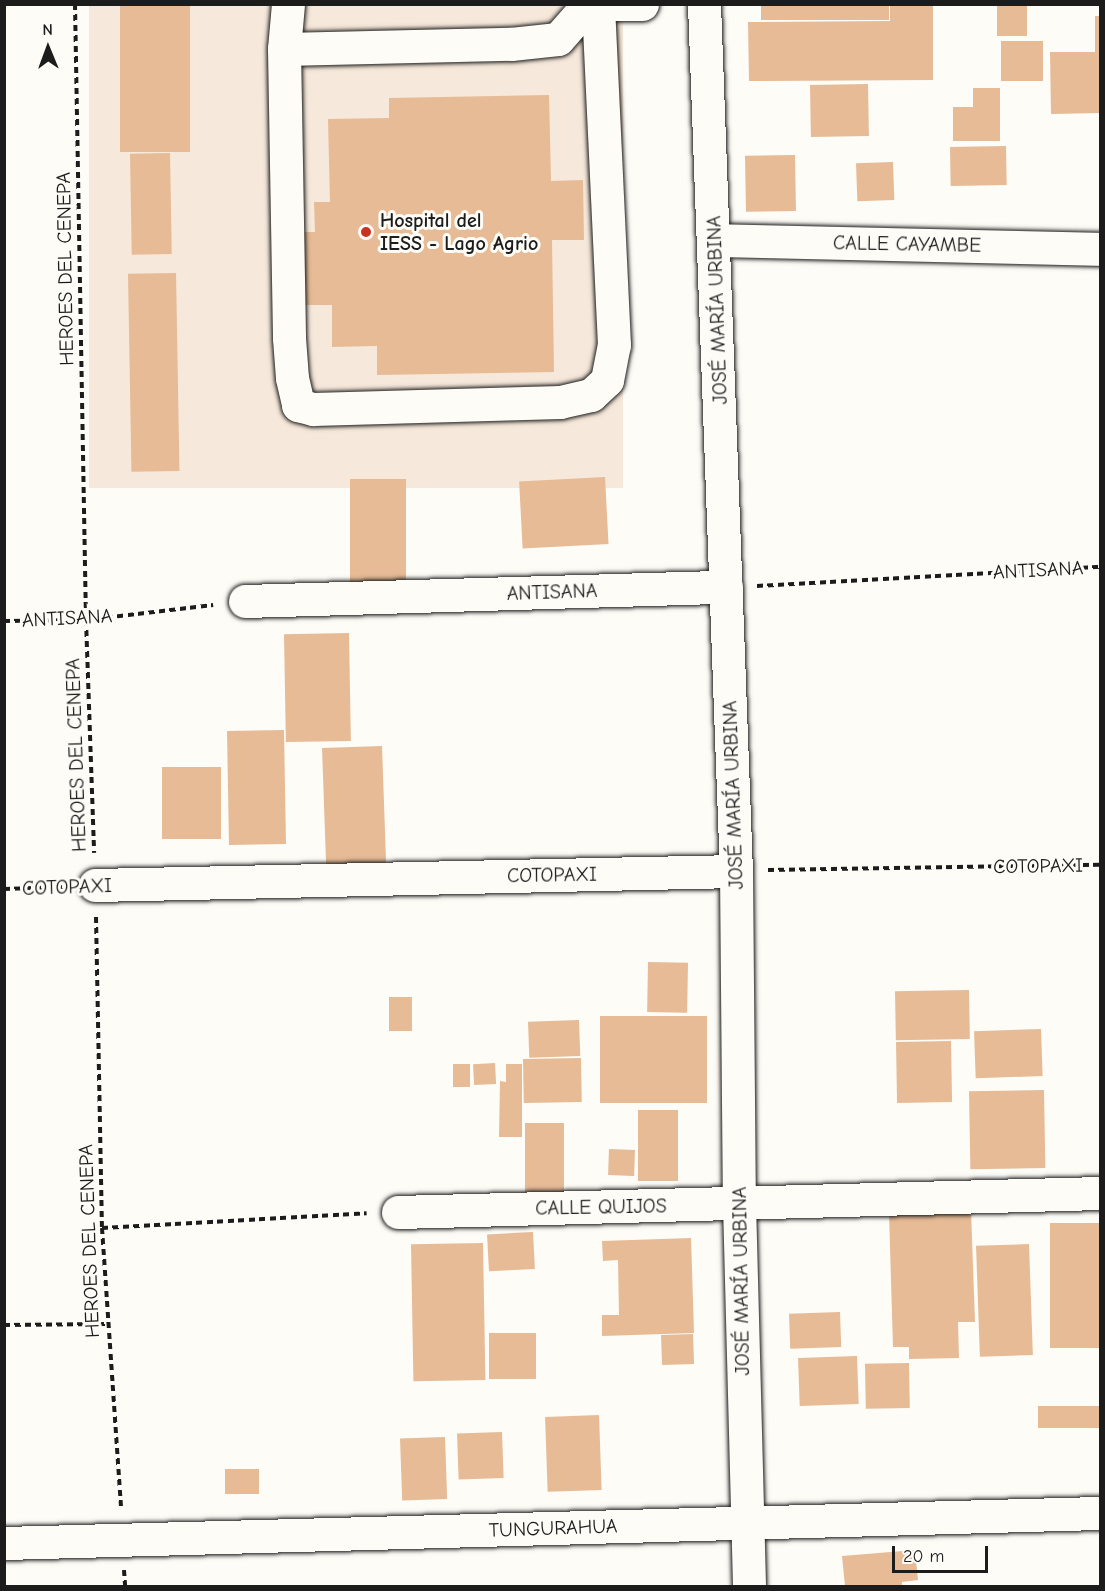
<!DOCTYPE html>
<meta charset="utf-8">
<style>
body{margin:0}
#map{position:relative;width:1105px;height:1591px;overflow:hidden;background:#fdfcf7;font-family:"Comic Neue",sans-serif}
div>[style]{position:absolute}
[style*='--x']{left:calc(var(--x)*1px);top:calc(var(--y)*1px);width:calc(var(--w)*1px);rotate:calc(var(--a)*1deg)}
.built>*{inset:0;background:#f6e8da;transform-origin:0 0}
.building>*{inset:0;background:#e6bb96;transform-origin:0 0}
.path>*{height:4px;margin-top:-2px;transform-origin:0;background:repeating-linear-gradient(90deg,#1c1c1c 0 6px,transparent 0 10.5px)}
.roads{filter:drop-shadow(0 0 2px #1c1c1c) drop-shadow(0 0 2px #1c1c1c)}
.minor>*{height:33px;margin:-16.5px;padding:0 16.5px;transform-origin:16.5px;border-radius:16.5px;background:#fdfcf7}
.dots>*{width:16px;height:16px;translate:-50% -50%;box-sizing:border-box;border:3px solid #fdfcf7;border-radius:50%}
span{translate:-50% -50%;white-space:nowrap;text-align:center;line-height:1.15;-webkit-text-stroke:6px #fdfcf7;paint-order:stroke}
.poi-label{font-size:20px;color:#1c1c1c;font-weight:700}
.left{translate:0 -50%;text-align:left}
.street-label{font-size:20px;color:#1c1c1c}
.frame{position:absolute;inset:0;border:6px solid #1c1c1c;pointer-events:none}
.north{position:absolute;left:18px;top:18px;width:60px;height:60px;-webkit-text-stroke:4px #fdfcf7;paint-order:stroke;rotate:359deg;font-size:16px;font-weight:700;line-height:24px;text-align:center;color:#1c1c1c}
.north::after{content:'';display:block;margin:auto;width:21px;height:27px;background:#1c1c1c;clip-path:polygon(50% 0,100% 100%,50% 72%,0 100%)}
.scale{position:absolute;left:892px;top:1546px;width:96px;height:27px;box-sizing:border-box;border:3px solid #1c1c1c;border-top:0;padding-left:8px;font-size:18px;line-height:21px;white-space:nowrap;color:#1c1c1c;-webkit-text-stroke:4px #fdfcf7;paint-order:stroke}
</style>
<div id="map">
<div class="built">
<i style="left:89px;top:5px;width:534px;height:483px"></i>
</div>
<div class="building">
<i style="left:120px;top:4px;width:70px;height:148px"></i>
<i style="left:761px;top:4px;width:128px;height:16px"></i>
<i style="left:997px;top:4px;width:30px;height:32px"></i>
<i style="clip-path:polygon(890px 5px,933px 5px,933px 80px,749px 81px,748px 22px,890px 21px)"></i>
<i style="clip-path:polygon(1095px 16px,1100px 16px,1100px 113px,1051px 114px,1050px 52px,1095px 52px)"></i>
<i style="left:1001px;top:41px;width:42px;height:40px"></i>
<i style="left:868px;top:84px;width:52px;height:58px;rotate:89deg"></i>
<i style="clip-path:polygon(973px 88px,1000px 88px,1000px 141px,953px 141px,953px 107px,973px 107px)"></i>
<i style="clip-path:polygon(549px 95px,551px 181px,583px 180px,584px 240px,552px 240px,554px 372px,377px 375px,377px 346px,332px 347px,332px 305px,296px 305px,294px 232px,315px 232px,314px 202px,330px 202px,328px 119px,389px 118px,389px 98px)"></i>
<i style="left:1006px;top:146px;width:39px;height:56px;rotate:89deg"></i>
<i style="left:170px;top:153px;width:101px;height:40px;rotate:89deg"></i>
<i style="left:795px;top:155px;width:56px;height:50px;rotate:89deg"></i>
<i style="left:893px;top:162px;width:38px;height:37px;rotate:88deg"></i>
<i style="left:176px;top:273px;width:198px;height:48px;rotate:89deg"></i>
<i style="left:605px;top:477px;width:67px;height:86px;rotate:87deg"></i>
<i style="left:350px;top:479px;width:56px;height:110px"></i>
<i style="left:349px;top:633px;width:108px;height:65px;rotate:89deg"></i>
<i style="left:284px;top:730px;width:114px;height:57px;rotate:89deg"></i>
<i style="left:382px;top:746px;width:124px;height:60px;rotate:88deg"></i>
<i style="left:162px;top:767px;width:59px;height:72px"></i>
<i style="left:648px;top:962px;width:40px;height:50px;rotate:1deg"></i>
<i style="left:969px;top:990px;width:49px;height:74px;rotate:89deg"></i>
<i style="left:389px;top:997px;width:23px;height:34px"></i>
<i style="left:600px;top:1016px;width:107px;height:87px"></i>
<i style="left:579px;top:1020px;width:36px;height:51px;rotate:88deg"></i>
<i style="left:1041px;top:1029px;width:47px;height:67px;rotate:88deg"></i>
<i style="left:951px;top:1041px;width:61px;height:55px;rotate:89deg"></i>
<i style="left:581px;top:1058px;width:44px;height:58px;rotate:89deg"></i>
<i style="left:495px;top:1063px;width:21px;height:22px;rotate:87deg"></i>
<i style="left:453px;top:1064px;width:17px;height:23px"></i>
<i style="clip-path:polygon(506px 1064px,522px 1064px,522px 1137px,499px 1137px,500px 1081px,506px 1082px)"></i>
<i style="left:1044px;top:1090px;width:78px;height:75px;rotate:89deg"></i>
<i style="left:638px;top:1110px;width:40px;height:71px"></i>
<i style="left:525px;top:1123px;width:39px;height:69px"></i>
<i style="left:609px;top:1149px;width:26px;height:26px;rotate:2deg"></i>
<i style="clip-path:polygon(971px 1210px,975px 1322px,958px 1322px,959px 1358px,909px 1359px,909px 1347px,893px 1347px,889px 1213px)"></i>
<i style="left:1100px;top:1223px;width:125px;height:50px;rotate:90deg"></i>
<i style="left:533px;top:1232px;width:37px;height:46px;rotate:87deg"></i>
<i style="clip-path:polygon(691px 1238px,694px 1333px,602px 1336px,602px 1315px,619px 1315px,618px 1260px,603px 1261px,602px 1241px)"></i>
<i style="left:483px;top:1243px;width:137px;height:72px;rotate:89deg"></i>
<i style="left:1029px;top:1244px;width:111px;height:53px;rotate:88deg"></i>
<i style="left:840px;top:1312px;width:35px;height:51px;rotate:88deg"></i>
<i style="left:489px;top:1333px;width:47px;height:46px"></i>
<i style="left:693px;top:1334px;width:30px;height:32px;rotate:88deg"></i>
<i style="left:857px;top:1356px;width:48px;height:59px;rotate:88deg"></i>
<i style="left:909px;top:1363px;width:45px;height:44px;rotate:89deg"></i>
<i style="left:1100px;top:1406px;width:22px;height:62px;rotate:90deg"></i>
<i style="left:599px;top:1415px;width:75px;height:54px;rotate:88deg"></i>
<i style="left:502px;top:1432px;width:46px;height:45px;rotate:88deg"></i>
<i style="left:445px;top:1437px;width:62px;height:45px;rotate:88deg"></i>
<i style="left:225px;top:1469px;width:34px;height:25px"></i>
<i style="clip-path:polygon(915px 1550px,918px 1580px,902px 1582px,902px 1586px,845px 1586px,842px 1556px)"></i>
</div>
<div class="path">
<i style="--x:75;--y:4;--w:616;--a:88.98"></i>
<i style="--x:86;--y:620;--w:233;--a:88"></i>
<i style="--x:757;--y:586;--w:344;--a:-3.2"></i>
<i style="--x:4;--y:621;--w:82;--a:-0.7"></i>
<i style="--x:86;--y:620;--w:128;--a:-6.7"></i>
<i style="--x:768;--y:870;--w:332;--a:-0.9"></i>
<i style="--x:4;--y:889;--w:60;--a:-1.9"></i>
<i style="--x:96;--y:917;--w:311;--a:88.9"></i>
<i style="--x:102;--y:1228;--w:282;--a:86.1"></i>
<i style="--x:102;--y:1228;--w:265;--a:-3.2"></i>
<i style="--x:4;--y:1325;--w:103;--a:-0.6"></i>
<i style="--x:124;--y:1570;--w:16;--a:86"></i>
</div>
<div class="roads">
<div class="minor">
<i style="--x:288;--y:4;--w:45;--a:95.1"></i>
<i style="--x:284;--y:49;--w:289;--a:89"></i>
<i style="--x:289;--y:338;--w:40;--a:85.7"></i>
<i style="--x:292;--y:378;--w:28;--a:77"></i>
<i style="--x:298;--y:405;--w:16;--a:15"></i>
<i style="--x:313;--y:409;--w:247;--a:-1.6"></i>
<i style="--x:560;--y:402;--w:32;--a:-13"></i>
<i style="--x:591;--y:395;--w:22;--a:-43"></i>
<i style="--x:607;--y:380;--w:36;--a:-79"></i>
<i style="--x:614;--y:345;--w:339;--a:-92.7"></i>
<i style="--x:585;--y:4;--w:57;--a:0"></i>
<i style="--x:704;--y:4;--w:868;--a:87.89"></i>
<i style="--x:736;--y:871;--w:332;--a:89.5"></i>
<i style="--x:739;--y:1203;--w:383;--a:88.5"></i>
<i style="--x:284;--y:49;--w:227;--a:-1.3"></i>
<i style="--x:511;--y:44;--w:47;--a:-6.1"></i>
<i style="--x:558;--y:39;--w:44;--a:-48.7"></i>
<i style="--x:714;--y:240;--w:386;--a:1.3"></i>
<i style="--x:245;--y:601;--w:481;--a:-1.7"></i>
<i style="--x:95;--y:885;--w:641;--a:-1.25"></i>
<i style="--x:398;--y:1212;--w:702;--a:-1.55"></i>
<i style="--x:4;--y:1543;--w:1096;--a:-1.57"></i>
</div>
</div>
<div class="dots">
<i style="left:366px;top:232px;background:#c8321e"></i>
</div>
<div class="poi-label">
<span class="left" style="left:380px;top:232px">Hospital del<br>IESS - Lago Agrio</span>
</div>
<div class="street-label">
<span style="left:907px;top:244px;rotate:1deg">CALLE CAYAMBE</span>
<span style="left:65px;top:269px;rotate:-91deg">HEROES DEL CENEPA</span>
<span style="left:717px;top:310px;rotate:-92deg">JOSÉ MARÍA URBINA</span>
<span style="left:1038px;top:570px;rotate:-3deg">ANTISANA</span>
<span style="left:552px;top:592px;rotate:-2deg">ANTISANA</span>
<span style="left:67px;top:618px;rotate:-3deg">ANTISANA</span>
<span style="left:76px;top:755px;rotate:-92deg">HEROES DEL CENEPA</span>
<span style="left:733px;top:795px;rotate:-92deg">JOSÉ MARÍA URBINA</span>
<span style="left:1038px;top:866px;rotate:-1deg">COTOPAXI</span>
<span style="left:552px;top:875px;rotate:-1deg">COTOPAXI</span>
<span style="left:67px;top:887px;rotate:-2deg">COTOPAXI</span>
<span style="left:601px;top:1207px;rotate:-1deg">CALLE QUIJOS</span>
<span style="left:89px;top:1241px;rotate:-92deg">HEROES DEL CENEPA</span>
<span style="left:741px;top:1281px;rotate:-91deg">JOSÉ MARÍA URBINA</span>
<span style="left:553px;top:1528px;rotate:-2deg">TUNGURAHUA</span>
</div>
<div class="frame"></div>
<div class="north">N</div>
<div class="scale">20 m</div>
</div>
